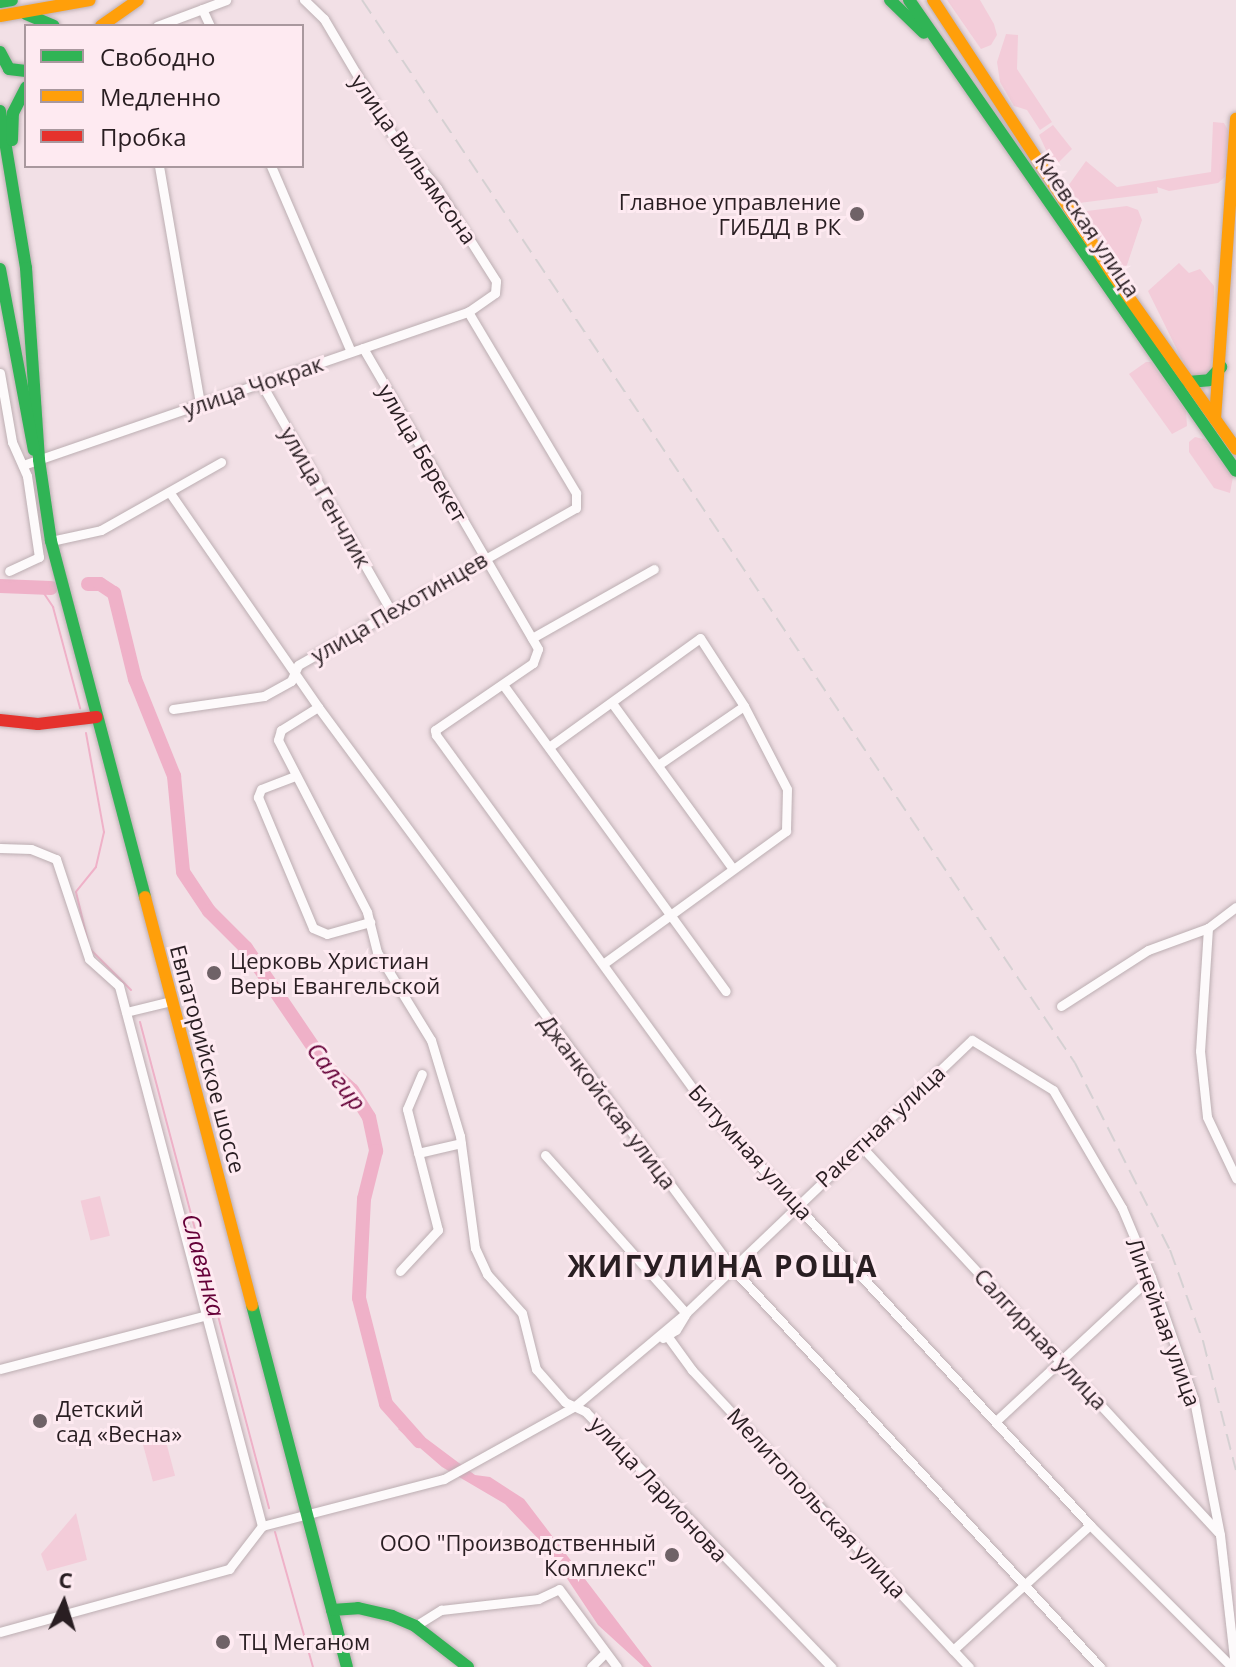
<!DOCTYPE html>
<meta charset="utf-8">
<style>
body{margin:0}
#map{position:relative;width:1236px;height:1667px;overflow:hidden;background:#f2e0e6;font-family:"Open Sans",sans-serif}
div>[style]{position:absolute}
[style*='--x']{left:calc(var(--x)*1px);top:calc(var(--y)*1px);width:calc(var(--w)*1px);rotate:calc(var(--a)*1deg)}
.green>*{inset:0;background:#f3ccd9;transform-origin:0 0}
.water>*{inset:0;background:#efb1c8}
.stream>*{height:2px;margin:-1px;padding:0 1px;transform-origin:1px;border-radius:1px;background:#efb1c8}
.river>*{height:14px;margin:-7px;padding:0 7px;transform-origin:7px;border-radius:7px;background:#efb1c8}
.roads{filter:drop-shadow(0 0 2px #bcaeb2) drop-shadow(0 0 2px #bcaeb2)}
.street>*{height:9px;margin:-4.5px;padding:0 4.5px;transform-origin:4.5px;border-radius:4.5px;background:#fdfafb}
.fast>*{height:12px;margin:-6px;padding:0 6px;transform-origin:6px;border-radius:6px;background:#30b455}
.slow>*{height:12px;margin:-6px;padding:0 6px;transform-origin:6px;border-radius:6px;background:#ff9f0a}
.jam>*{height:12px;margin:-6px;padding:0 6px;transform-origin:6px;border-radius:6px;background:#e5322d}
.rail>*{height:2px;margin-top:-1px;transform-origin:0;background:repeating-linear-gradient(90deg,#d5d0d2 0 16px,transparent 0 24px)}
.dots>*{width:22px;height:22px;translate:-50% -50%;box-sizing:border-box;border:4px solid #feeaf1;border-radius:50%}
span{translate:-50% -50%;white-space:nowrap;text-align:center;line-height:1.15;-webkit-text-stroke:6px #feeaf1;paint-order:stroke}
.street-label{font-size:22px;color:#291e22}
.poi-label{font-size:22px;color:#291e22}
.right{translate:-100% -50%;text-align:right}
.left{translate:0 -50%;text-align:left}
.water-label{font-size:24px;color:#650138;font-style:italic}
.district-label{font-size:30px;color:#291e22;font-weight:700;letter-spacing:2px}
.legend{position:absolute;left:24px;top:24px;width:280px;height:144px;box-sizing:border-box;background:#feeaf1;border:2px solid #a9989e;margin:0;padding:10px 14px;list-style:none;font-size:24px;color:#291e22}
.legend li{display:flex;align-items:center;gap:16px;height:40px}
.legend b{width:40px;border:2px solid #a9989e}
.north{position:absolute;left:24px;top:1563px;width:80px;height:80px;-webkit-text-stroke:6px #feeaf1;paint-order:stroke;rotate:4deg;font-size:22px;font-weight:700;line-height:32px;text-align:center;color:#291e22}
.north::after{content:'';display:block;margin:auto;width:28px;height:36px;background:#291e22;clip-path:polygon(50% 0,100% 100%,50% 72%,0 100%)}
</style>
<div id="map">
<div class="green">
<i style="clip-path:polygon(947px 0,980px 0,994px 24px,997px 35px,991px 45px,981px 49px)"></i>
<i style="clip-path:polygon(1006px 34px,1018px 35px,1017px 69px,1052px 122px,1040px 130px,1027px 110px,1014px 106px,1000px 82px,997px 62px)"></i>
<i style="clip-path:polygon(1213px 122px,1224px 123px,1229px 132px,1226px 176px,1218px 183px,1169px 191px,1157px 187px,1158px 193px,1079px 203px,1068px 186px,1086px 161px,1117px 187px,1211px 172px)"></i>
<i style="clip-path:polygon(1053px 125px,1072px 149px,1054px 167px,1039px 135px)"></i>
<i style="clip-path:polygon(1127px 206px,1138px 210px,1142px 220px,1126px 268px,1115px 266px,1079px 212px)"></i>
<i style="clip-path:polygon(1179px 263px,1189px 273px,1200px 269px,1214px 286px,1213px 357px,1209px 372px,1202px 377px,1191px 378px,1148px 291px)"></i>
<i style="clip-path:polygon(1146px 362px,1151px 362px,1186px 411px,1187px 426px,1172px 434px,1129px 374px)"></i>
<i style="clip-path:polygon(1195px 437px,1204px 439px,1233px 477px,1230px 493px,1214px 488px,1189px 452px,1189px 442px)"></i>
<i style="left:100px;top:1196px;width:41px;height:20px;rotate:76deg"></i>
<i style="left:165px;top:1438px;width:39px;height:23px;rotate:75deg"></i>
<i style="clip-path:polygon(76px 1513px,87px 1560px,47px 1571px,41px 1554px)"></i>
</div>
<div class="water">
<i style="clip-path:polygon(411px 1427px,475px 1475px,490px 1477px,524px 1499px,652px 1667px,644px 1667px,598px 1625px,546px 1547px,505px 1504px,442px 1467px,398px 1429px)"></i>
</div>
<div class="stream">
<i style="--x:41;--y:589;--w:22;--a:56"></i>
<i style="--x:53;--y:607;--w:105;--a:75"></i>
<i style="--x:86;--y:733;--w:101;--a:79.7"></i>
<i style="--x:104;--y:832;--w:36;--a:103"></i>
<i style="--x:96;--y:867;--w:32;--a:129"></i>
<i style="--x:76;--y:892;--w:51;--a:76.5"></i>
<i style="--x:90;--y:949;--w:58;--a:45"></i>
<i style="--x:140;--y:1022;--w:503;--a:75.13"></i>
<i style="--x:275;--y:1532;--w:140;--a:74.3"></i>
</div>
<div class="river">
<i style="--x:88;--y:584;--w:12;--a:0"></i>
<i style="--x:100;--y:584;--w:17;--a:33"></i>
<i style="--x:114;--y:593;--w:89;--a:76.3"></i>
<i style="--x:135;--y:679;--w:105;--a:68.1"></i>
<i style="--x:174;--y:776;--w:96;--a:84.6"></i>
<i style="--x:183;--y:872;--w:47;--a:56.3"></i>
<i style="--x:209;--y:911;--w:52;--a:45"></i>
<i style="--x:246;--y:948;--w:144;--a:55.8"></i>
<i style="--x:327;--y:1067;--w:34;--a:43"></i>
<i style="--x:352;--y:1090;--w:32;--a:58"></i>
<i style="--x:369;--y:1117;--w:35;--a:78"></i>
<i style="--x:376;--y:1151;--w:49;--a:104"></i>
<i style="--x:364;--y:1199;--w:99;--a:92.9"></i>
<i style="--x:359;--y:1298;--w:109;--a:75.7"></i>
<i style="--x:386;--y:1404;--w:50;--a:48.3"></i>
<i style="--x:0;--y:586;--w:51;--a:2.2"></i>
</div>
<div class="roads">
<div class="street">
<i style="--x:202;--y:9;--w:19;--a:65"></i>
<i style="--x:157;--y:26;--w:74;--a:-20.6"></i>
<i style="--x:159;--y:166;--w:235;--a:80.2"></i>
<i style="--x:199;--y:398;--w:8;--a:40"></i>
<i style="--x:271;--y:166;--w:202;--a:66.7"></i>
<i style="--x:363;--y:348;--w:348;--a:59.8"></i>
<i style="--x:538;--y:649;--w:15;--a:110"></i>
<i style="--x:533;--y:663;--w:119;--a:145.6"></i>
<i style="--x:435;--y:730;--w:5;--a:79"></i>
<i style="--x:436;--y:735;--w:460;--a:54"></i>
<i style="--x:706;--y:1107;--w:568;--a:47.43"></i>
<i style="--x:1090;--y:1525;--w:201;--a:45"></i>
<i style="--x:0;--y:373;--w:70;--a:80.1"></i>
<i style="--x:12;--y:442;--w:37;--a:66"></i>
<i style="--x:27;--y:476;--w:82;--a:81.6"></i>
<i style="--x:39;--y:557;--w:33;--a:155"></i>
<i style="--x:261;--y:383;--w:262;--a:60.3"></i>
<i style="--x:23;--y:465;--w:471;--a:-19"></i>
<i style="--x:468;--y:312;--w:33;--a:-35"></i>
<i style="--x:495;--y:293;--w:12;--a:-85"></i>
<i style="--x:496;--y:281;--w:110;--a:-122.4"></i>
<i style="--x:437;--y:188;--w:70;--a:-129.8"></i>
<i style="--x:392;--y:134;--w:134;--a:-120.6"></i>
<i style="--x:324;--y:19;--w:28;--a:-136"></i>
<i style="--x:170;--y:493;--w:260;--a:55.3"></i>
<i style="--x:318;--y:707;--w:697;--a:53.57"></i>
<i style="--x:732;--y:1268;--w:543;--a:47.31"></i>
<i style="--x:51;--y:541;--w:51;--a:-12.4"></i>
<i style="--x:101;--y:530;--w:138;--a:-29.5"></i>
<i style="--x:532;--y:638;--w:140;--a:-29.5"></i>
<i style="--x:504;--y:686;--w:377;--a:54"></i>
<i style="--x:612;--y:703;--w:205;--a:53.9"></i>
<i style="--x:318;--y:707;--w:44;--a:148.1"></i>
<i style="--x:281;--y:730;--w:10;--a:107"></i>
<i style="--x:278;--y:740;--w:194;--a:62.6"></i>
<i style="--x:367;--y:912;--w:41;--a:76"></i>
<i style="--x:377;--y:952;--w:103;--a:58.5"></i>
<i style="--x:431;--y:1040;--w:100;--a:73.2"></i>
<i style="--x:460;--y:1136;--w:113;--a:82.4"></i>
<i style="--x:475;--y:1248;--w:29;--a:65"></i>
<i style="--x:487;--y:1274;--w:52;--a:48.1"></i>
<i style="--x:522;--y:1313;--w:58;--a:76"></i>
<i style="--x:536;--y:1369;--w:44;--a:48.7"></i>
<i style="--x:565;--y:1402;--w:23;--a:25"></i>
<i style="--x:586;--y:1412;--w:354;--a:46.1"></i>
<i style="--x:173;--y:709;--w:92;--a:-8.1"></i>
<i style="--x:264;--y:696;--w:31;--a:-29"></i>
<i style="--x:291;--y:681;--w:17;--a:-66"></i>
<i style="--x:298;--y:665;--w:319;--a:-29.5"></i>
<i style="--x:576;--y:508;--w:15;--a:-90"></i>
<i style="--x:576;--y:493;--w:211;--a:-120.8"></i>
<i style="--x:549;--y:747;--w:186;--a:-35.8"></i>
<i style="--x:700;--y:638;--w:81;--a:57.1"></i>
<i style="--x:744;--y:706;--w:93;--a:62.6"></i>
<i style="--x:787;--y:789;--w:42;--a:91.4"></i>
<i style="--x:786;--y:831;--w:226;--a:144"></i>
<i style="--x:658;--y:765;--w:104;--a:-34.5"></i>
<i style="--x:295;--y:776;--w:36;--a:159"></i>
<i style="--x:261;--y:789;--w:9;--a:111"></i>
<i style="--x:258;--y:797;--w:142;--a:67.2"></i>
<i style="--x:313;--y:928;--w:15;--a:23"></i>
<i style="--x:327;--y:934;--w:45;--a:-15.6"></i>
<i style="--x:0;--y:848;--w:31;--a:2"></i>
<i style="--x:31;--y:849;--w:27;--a:22"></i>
<i style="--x:56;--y:859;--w:105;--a:71.7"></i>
<i style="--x:89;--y:959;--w:40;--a:42"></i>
<i style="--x:119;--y:986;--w:559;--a:75.17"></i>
<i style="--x:1208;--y:928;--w:123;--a:93.7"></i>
<i style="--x:1200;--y:1051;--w:66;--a:83.9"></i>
<i style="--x:1207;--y:1117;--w:68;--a:64.6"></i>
<i style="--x:1061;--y:1006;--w:103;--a:-32.8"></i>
<i style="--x:1148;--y:950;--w:64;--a:-20.1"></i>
<i style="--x:1208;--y:928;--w:35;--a:-37"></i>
<i style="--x:126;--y:1012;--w:46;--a:-13.7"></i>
<i style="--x:860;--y:1145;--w:527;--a:47.23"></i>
<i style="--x:418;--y:1153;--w:44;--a:-13.1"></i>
<i style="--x:545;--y:1155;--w:212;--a:48.3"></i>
<i style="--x:400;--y:1271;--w:56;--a:-47.2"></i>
<i style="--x:438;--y:1230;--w:125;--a:-104.4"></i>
<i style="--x:407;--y:1109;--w:38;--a:-67"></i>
<i style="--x:668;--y:1337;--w:41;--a:54"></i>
<i style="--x:692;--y:1370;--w:406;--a:47"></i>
<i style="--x:663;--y:1338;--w:15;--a:-32"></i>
<i style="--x:676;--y:1330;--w:17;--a:-59"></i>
<i style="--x:0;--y:1369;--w:214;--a:-14.6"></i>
<i style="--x:997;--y:1420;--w:210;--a:-42.9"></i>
<i style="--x:415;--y:1626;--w:31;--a:-32"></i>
<i style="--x:441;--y:1610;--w:98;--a:-6.5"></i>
<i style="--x:538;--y:1599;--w:23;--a:-25"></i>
<i style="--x:559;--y:1589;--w:97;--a:53.4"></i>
<i style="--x:0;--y:1632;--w:238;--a:-15.4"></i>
<i style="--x:229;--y:1569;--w:54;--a:-52.5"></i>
<i style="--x:262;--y:1526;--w:188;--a:-14.5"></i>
<i style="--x:444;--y:1479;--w:150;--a:-29.1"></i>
<i style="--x:575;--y:1406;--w:145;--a:-40"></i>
<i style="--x:686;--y:1313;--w:395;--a:-43.7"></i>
<i style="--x:972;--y:1040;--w:95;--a:31.7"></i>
<i style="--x:1053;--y:1090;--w:137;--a:59.7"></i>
<i style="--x:1122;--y:1208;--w:75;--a:67.2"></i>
<i style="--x:1151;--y:1277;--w:130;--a:70.7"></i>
<i style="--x:1194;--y:1400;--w:137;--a:79.1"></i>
<i style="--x:1220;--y:1535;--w:133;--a:83.5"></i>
<i style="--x:953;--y:1650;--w:185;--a:-42.4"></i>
<i style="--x:591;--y:1667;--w:20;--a:-45"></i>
</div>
<div class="fast">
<i style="--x:890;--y:0;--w:47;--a:44.1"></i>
<i style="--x:909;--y:0;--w:573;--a:55.23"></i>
<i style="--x:0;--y:2;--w:12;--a:-9"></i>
<i style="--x:26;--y:14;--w:30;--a:23"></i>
<i style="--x:0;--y:52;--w:19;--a:62"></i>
<i style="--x:9;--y:69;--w:17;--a:7"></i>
<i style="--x:0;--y:111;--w:159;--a:80.6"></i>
<i style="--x:26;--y:268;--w:192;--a:86.1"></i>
<i style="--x:39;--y:460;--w:82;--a:81.6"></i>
<i style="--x:51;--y:541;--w:368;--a:75.2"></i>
<i style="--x:12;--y:140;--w:27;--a:-88"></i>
<i style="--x:13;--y:113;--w:29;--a:-63"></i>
<i style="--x:0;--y:269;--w:184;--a:79.4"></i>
<i style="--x:1188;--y:382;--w:21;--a:-5"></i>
<i style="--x:1209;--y:380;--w:18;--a:-47"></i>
<i style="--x:252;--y:1305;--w:374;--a:75.3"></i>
<i style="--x:332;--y:1610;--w:26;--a:-4"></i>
<i style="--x:358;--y:1608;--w:35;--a:13"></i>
<i style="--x:392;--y:1616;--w:25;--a:23"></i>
<i style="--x:415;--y:1626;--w:67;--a:37.7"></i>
</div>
<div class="slow">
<i style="--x:933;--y:0;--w:329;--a:56.8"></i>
<i style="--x:1113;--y:275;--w:213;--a:54.7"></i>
<i style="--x:0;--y:16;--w:91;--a:-10.1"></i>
<i style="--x:101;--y:26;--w:45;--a:-35.1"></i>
<i style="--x:1215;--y:419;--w:301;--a:-86"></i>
<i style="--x:145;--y:897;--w:422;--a:75.3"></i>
</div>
<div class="jam">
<i style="--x:0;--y:720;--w:38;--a:6"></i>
<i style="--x:38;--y:724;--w:59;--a:-6.8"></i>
</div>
</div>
<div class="rail">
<i style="--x:362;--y:0;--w:1280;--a:56.15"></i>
<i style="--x:1075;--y:1063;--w:210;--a:63.1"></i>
<i style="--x:1170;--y:1250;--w:97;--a:70.1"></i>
<i style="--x:1203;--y:1341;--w:133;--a:75.7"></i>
</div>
<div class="dots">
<i style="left:857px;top:214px;background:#6f6267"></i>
<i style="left:214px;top:973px;background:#6f6267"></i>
<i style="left:40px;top:1421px;background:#6f6267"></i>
<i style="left:672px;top:1555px;background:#6f6267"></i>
<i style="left:223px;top:1642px;background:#6f6267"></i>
</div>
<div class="street-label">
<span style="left:414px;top:159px;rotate:55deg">улица Вильямсона</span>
<span style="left:1088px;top:225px;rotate:56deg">Киевская улица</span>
<span style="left:253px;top:386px;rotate:-19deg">улица Чокрак</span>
<span style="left:423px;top:453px;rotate:60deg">улица Берекет</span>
<span style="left:326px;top:497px;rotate:60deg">улица Генчлик</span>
<span style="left:399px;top:607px;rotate:-30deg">улица Пехотинцев</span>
<span style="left:208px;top:1059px;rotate:75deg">Евпаторийское шоссе</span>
<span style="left:608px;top:1102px;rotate:53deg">Джанкойская улица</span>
<span style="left:880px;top:1126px;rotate:-43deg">Ракетная улица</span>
<span style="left:751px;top:1152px;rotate:48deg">Битумная улица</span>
<span style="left:1164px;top:1322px;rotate:70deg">Линейная улица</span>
<span style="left:1041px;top:1339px;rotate:47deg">Салгирная улица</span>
<span style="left:659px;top:1489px;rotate:47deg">улица Ларионова</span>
<span style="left:817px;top:1503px;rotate:47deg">Мелитопольская улица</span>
</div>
<div class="poi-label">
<span class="right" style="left:841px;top:214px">Главное управление<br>ГИБДД в РК</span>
<span class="left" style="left:230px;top:973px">Церковь Христиан<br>Веры Евангельской</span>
<span class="left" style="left:56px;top:1421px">Детский<br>сад «Весна»</span>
<span class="right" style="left:656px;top:1555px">ООО "Производственный<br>Комплекс"</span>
<span class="left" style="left:239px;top:1642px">ТЦ Меганом</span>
</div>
<div class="water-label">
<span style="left:337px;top:1076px;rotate:52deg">Салгир</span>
<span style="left:204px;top:1265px;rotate:75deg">Славянка</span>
</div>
<div class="district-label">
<span style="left:723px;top:1266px">ЖИГУЛИНА РОЩА</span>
</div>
<ul class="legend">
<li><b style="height:10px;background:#30b455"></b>Свободно</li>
<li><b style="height:10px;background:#ff9f0a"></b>Медленно</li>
<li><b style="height:10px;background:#e5322d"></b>Пробка</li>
</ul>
<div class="north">С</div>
</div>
